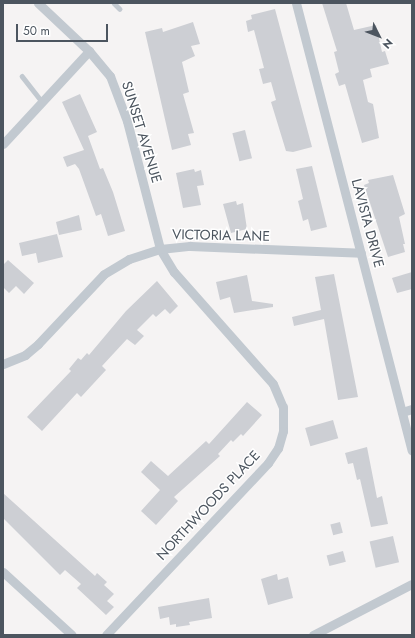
<!DOCTYPE html>
<style>
body{margin:0}
#map{position:relative;width:415px;height:638px;overflow:hidden;background:#f5f3f3;font-family:Jost,sans-serif}
div>[style]{position:absolute}
[style*='--x']{left:calc(var(--x)*1px);top:calc(var(--y)*1px);width:calc(var(--w)*1px);rotate:calc(var(--a)*1deg)}
.building>*{inset:0;background:#cdcfd4;transform-origin:0 0}
.lane>*{height:4.5px;margin:-2.25px;padding:0 2.25px;transform-origin:2.25px;border-radius:2.25px;background:#c2c9d0}
.street>*{height:9px;margin:-4.5px;padding:0 4.5px;transform-origin:4.5px;border-radius:4.5px;background:#c2c9d0}
span{translate:-50% -50%;white-space:nowrap;text-align:center;line-height:1.15;-webkit-text-stroke:3px #fff;paint-order:stroke}
.street-label{font-size:14px;color:#4c555f}
.frame{position:absolute;inset:0;border:4px solid #4c555f;pointer-events:none}
.north{position:absolute;left:359px;top:16px;width:40px;height:40px;-webkit-text-stroke:3px #fff;paint-order:stroke;rotate:132deg;font-size:11px;font-weight:700;line-height:16px;text-align:center;color:#4c555f}
.north::after{content:'';display:block;margin:auto;width:14px;height:18px;background:#4c555f;clip-path:polygon(50% 0,100% 100%,50% 72%,0 100%)}
.scale{position:absolute;left:16px;top:24px;width:92px;height:18px;box-sizing:border-box;border:2px solid #4c555f;border-top:0;padding-left:5px;font-size:12px;line-height:14px;white-space:nowrap;color:#4c555f;-webkit-text-stroke:3px #fff;paint-order:stroke}
</style>
<div id="map">
<div class="building">
<i style="clip-path:polygon(322px 3px,346px 3px,354px 30px,376px 25px,382px 52px,385px 51px,389px 64px,370px 69px,372px 77px,363px 80px,368px 102px,373px 104px,379px 138px,362px 143px,345px 84px,339px 86px,335px 74px,339px 72px,334px 52px,337px 51px)"></i>
<i style="clip-path:polygon(275px 9px,312px 147px,293px 152px,286px 151px,271px 102px,276px 100px,271px 82px,263px 84px,259px 69px,264px 68px,254px 30px,248px 32px,246px 21px,252px 19px,251px 15px)"></i>
<i style="clip-path:polygon(193px 22px,200px 44px,191px 46px,195px 56px,182px 62px,189px 92px,183px 94px,194px 133px,188px 134px,191px 145px,172px 150px,145px 32px,162px 28px,163px 32px)"></i>
<i style="clip-path:polygon(80px 94px,97px 132px,88px 136px,100px 169px,103px 168px,113px 192px,125px 231px,108px 236px,101px 214px,96px 216px,79px 169px,75px 164px,67px 167px,63px 157px,84px 150px,62px 102px)"></i>
<i style="left:245px;top:130px;width:29px;height:13px;rotate:76deg"></i>
<i style="clip-path:polygon(312px 166px,327px 227px,311px 231px,308px 219px,303px 221px,298px 201px,303px 199px,296px 169px)"></i>
<i style="clip-path:polygon(194px 169px,195px 172px,201px 170px,204px 185px,197px 186px,201px 205px,183px 208px,176px 173px)"></i>
<i style="clip-path:polygon(393px 175px,405px 214px,399px 217px,405px 244px,403px 244px,405px 252px,388px 257px,364px 185px,369px 183px,368px 180px)"></i>
<i style="clip-path:polygon(236px 201px,237px 205px,243px 203px,247px 229px,231px 233px,223px 204px)"></i>
<i style="clip-path:polygon(79px 215px,82px 230px,59px 235px,56px 222px)"></i>
<i style="clip-path:polygon(57px 234px,63px 257px,38px 263px,36px 253px,22px 256px,19px 243px)"></i>
<i style="clip-path:polygon(8px 260px,34px 283px,24px 294px,16px 286px,9px 293px,3px 287px,3px 265px)"></i>
<i style="clip-path:polygon(412px 272px,412px 289px,397px 293px,392px 278px)"></i>
<i style="clip-path:polygon(334px 274px,358px 397px,338px 400px,324px 319px,294px 326px,292px 317px,321px 310px,315px 277px)"></i>
<i style="clip-path:polygon(247px 275px,252px 301px,273px 304px,273px 307px,234px 313px,230px 297px,220px 300px,216px 282px)"></i>
<i style="clip-path:polygon(157px 281px,178px 306px,170px 314px,165px 309px,156px 317px,153px 314px,137px 330px,144px 336px,135px 345px,127px 339px,102px 366px,106px 370px,81px 397px,77px 393px,42px 431px,27px 417px,71px 371px,69px 369px,78px 358px,81px 360px,87px 353px,89px 355px,126px 311px)"></i>
<i style="clip-path:polygon(247px 402px,262px 415px,243px 436px,241px 434px,233px 442px,231px 440px,218px 454px,220px 456px,174px 497px,178px 501px,156px 525px,141px 511px,160px 490px,141px 472px,151px 461px,168px 476px,206px 441px,209px 444px)"></i>
<i style="left:333px;top:420px;width:19px;height:29px;rotate:74deg"></i>
<i style="clip-path:polygon(367px 447px,377px 498px,382px 496px,388px 524px,371px 527px,360px 479px,357px 480px,353px 463px,348px 464px,345px 453px)"></i>
<i style="clip-path:polygon(3px 493px,95px 576px,97px 573px,107px 582px,104px 585px,114px 594px,107px 601px,114px 607px,106px 615px,77px 588px,81px 584px,65px 570px,60px 575px,3px 518px)"></i>
<i style="left:340px;top:522px;width:11px;height:10px;rotate:75deg"></i>
<i style="left:393px;top:536px;width:27px;height:24px;rotate:77deg"></i>
<i style="left:343px;top:551px;width:11px;height:17px;rotate:75deg"></i>
<i style="clip-path:polygon(277px 574px,278px 580px,288px 577px,293px 598px,268px 605px,261px 579px)"></i>
<i style="clip-path:polygon(209px 598px,212px 618px,189px 622px,190px 625px,176px 627px,176px 624px,170px 625px,169px 617px,160px 619px,158px 607px)"></i>
</div>
<div class="lane">
<i style="--x:114;--y:3;--w:8;--a:45"></i>
<i style="--x:22;--y:76;--w:33;--a:52"></i>
</div>
<div class="street">
<i style="--x:38;--y:3;--w:70;--a:43.3"></i>
<i style="--x:89;--y:51;--w:33;--a:50"></i>
<i style="--x:110;--y:76;--w:48;--a:69.3"></i>
<i style="--x:127;--y:121;--w:132;--a:75.5"></i>
<i style="--x:160;--y:249;--w:27;--a:59"></i>
<i style="--x:174;--y:272;--w:149;--a:48.5"></i>
<i style="--x:273;--y:384;--w:25;--a:67"></i>
<i style="--x:283;--y:407;--w:24;--a:90"></i>
<i style="--x:283;--y:431;--w:18;--a:106"></i>
<i style="--x:278;--y:448;--w:18;--a:124"></i>
<i style="--x:268;--y:463;--w:236;--a:133.3"></i>
<i style="--x:296;--y:3;--w:462;--a:75.5"></i>
<i style="--x:3;--y:144;--w:127;--a:-47.2"></i>
<i style="--x:3;--y:364;--w:24;--a:-22"></i>
<i style="--x:25;--y:355;--w:17;--a:-40"></i>
<i style="--x:38;--y:344;--w:96;--a:-46.7"></i>
<i style="--x:104;--y:274;--w:29;--a:-31"></i>
<i style="--x:129;--y:259;--w:33;--a:-18"></i>
<i style="--x:160;--y:249;--w:30;--a:-6"></i>
<i style="--x:190;--y:246;--w:171;--a:2.3"></i>
<i style="--x:402;--y:412;--w:10;--a:-17"></i>
<i style="--x:3;--y:572;--w:93;--a:42.4"></i>
<i style="--x:313;--y:635;--w:111;--a:-27.3"></i>
</div>
<div class="street-label">
<span style="left:142px;top:132px;rotate:73deg">SUNSET AVENUE</span>
<span style="left:368px;top:223px;rotate:75deg">LAVISTA DRIVE</span>
<span style="left:221px;top:235px;rotate:1deg">VICTORIA LANE</span>
<span style="left:208px;top:505px;rotate:-47deg">NORTHWOODS PLACE</span>
</div>
<div class="frame"></div>
<div class="north">N</div>
<div class="scale">50 m</div>
</div>
